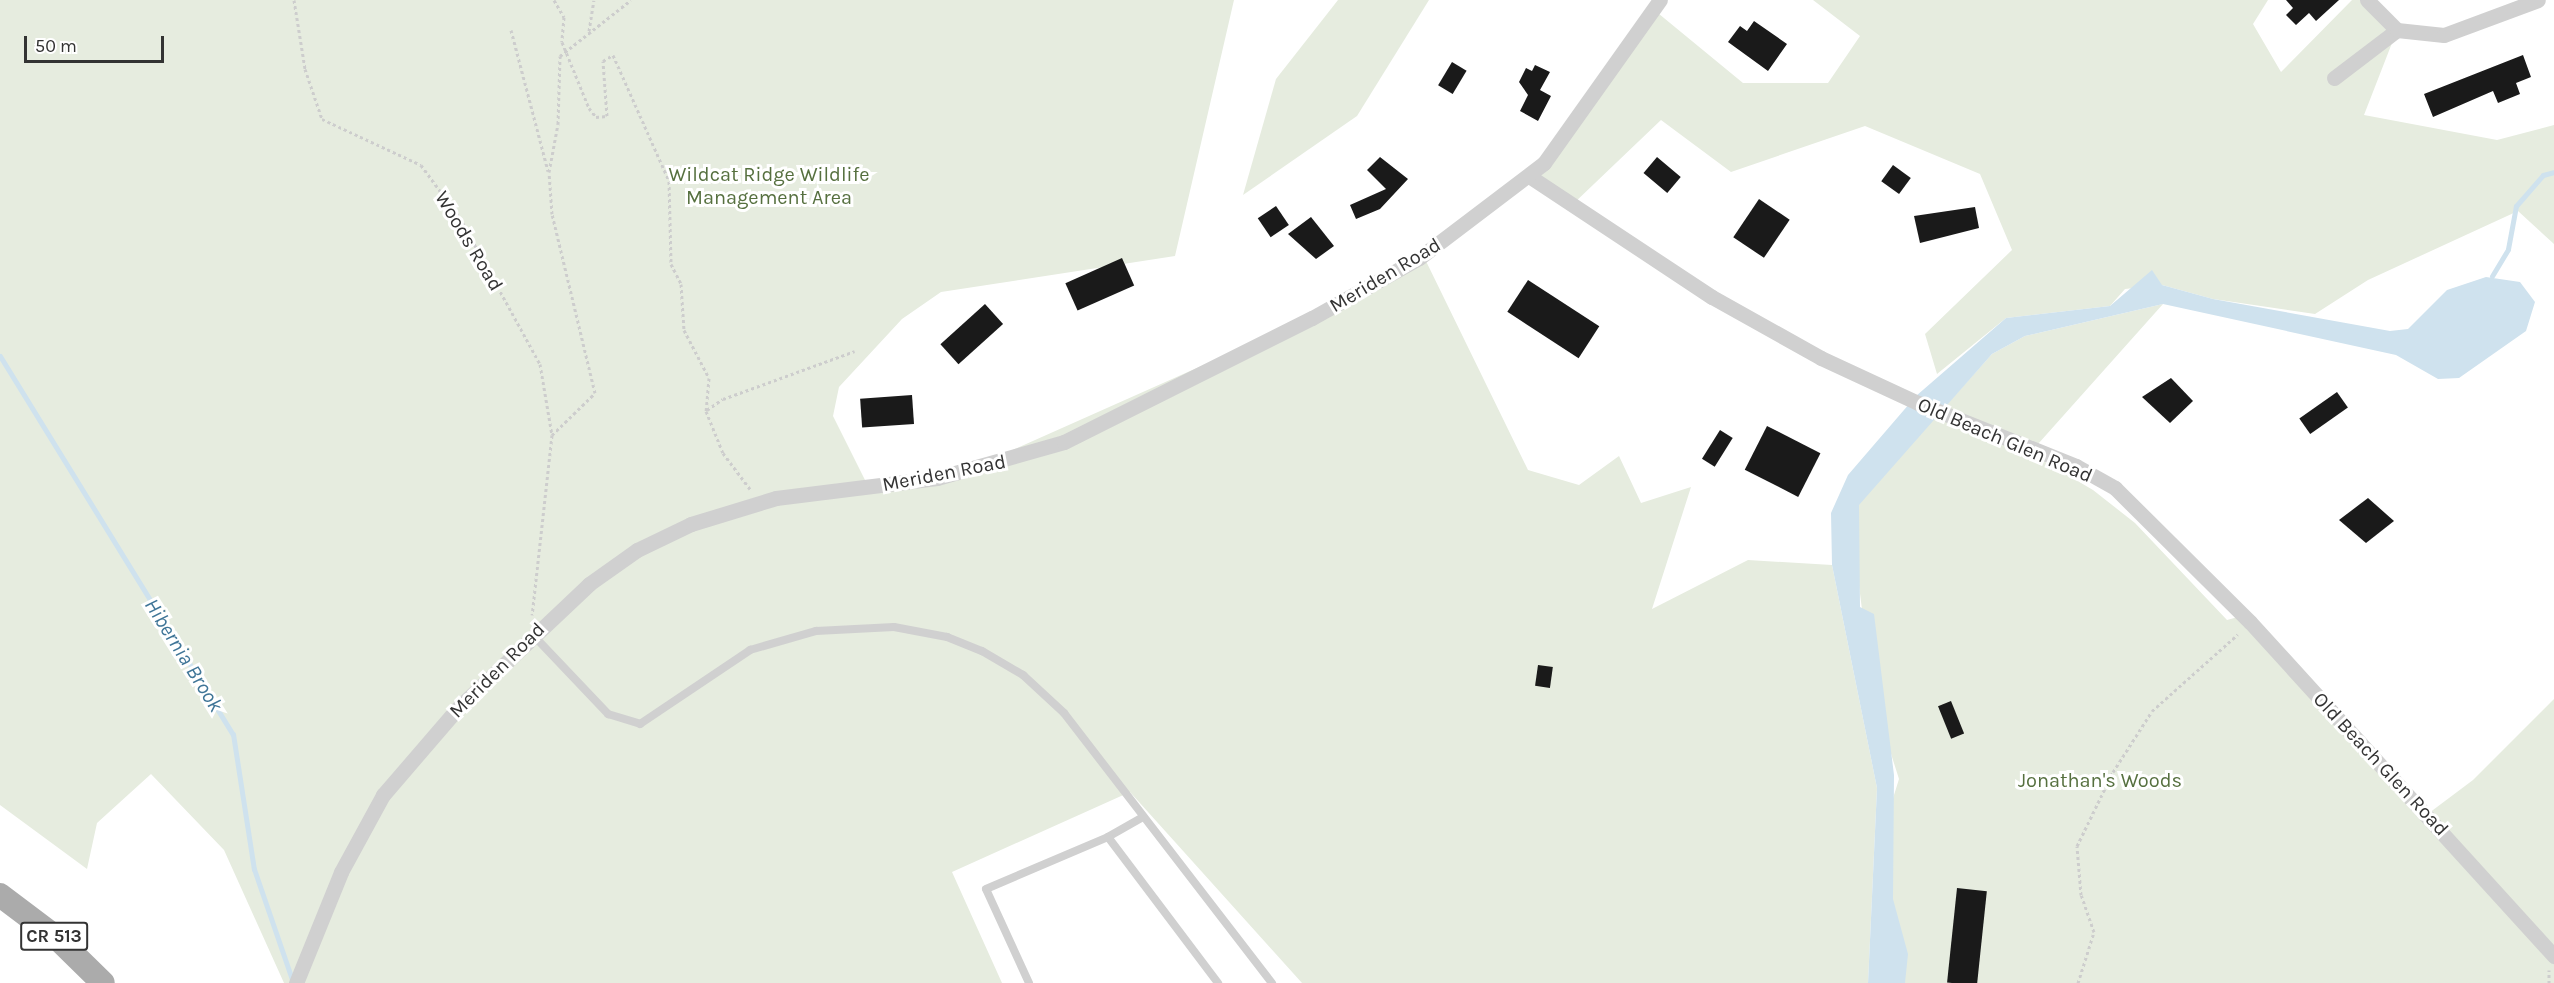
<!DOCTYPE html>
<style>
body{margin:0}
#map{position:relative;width:2554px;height:983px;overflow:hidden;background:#fff;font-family:Karla,sans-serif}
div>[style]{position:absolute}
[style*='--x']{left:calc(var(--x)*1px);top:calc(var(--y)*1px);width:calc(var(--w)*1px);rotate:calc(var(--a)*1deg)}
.green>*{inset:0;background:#e6ecdf}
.water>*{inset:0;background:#cfe2ee}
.stream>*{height:5px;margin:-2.5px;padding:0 2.5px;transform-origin:2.5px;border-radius:2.5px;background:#cfe2ee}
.building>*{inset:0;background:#1a1a1a;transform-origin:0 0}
.path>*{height:3px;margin-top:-1.5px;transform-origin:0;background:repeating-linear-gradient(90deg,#cdcdcd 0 3px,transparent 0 6px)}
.lane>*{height:8px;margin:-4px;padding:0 4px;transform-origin:4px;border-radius:4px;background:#d0d0d0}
.street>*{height:15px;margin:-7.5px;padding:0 7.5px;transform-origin:7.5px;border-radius:7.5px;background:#d0d0d0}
.primary>*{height:24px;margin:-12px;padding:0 12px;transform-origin:12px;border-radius:12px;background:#ababab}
span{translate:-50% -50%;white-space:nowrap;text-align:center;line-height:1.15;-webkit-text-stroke:6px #fff;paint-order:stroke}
.shield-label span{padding:2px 4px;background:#fff;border:2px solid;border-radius:4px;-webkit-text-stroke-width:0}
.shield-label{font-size:18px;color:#333;font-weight:700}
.park-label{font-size:20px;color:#56703f}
.street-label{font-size:20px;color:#333}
.water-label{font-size:21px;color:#3f7597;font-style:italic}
.scale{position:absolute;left:24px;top:36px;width:140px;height:27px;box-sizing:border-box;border:3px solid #333;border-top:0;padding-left:8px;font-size:18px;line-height:21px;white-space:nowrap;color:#333;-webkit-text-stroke:4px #fff;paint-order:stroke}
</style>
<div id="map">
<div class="green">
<i style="clip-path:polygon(0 0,1234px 0,1175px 256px,941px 292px,902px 319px,839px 387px,833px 416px,867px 484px,981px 464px,1282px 330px,1423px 255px,1528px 470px,1579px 485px,1619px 456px,1641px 503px,1691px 487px,1652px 609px,1748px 560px,1832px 565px,1877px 788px,1868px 983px,1302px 983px,1130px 792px,952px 872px,1002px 983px,284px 983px,224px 850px,151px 774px,97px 823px,87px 869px,0 805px)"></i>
<i style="clip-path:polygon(1338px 0,1429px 0,1357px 116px,1243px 195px,1276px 79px)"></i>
<i style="clip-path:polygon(1813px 0,2268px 0,2253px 24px,2281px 72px,2352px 0,2369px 0,2399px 25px,2364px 115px,2497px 140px,2554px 125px,2554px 244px,2518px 211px,2368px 280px,2315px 314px,2213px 299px,2162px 285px,2125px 289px,2110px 306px,2006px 318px,1937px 374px,1925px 334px,2012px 250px,1980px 174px,1865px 126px,1731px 172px,1661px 120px,1572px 205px,1535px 174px,1653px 9px,1743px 83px,1828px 83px,1860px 36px)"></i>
<i style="clip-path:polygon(2163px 304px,2030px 453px,2093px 490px,2135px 523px,2227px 620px,2245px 615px,2429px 813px,2473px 780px,2554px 699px,2554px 983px,1894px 983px,1885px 824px,1899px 779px,1873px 697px,1852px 530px,1867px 475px,1931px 422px,1992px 354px,2025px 336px)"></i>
</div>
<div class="water">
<i style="clip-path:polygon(2152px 270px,2162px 285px,2213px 299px,2390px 331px,2408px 329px,2447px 290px,2486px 277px,2520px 282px,2535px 302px,2526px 331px,2459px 378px,2438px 379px,2396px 355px,2163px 304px,2025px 336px,1992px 354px,1859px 505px,1860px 607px,1874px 614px,1894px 775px,1893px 899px,1908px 954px,1905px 983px,1868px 983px,1877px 788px,1832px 565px,1831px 513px,1848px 475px,1916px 396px,2006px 318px,2110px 306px)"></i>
</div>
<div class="stream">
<i style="--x:2492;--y:276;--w:31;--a:-59"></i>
<i style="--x:2508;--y:249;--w:44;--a:-79.5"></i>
<i style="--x:2516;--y:206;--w:41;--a:-48.9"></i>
<i style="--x:2543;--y:175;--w:11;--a:-15"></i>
<i style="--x:0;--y:356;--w:444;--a:58.4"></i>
<i style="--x:233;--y:734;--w:137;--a:81.2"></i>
<i style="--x:254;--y:869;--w:120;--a:71"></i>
</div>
<div class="building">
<i style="clip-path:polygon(2286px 0,2339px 0,2316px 21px,2309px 13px,2296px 25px,2286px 15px,2293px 8px)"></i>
<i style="clip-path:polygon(1754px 21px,1787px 44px,1768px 71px,1728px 42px,1740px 26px,1747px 31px)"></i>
<i style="clip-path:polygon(2523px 55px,2531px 77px,2516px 83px,2520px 94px,2498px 103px,2493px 91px,2433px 117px,2424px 94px)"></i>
<i style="left:1452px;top:62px;width:17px;height:27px;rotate:31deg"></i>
<i style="clip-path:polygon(1535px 65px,1550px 72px,1540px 90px,1551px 96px,1538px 121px,1520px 111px,1528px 95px,1519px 82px,1526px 68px,1532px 71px)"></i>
<i style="clip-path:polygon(1380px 157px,1408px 179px,1380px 209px,1356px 219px,1350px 205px,1386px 189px,1367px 170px)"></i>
<i style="left:1657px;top:157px;width:31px;height:21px;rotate:40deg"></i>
<i style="left:1893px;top:165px;width:22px;height:20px;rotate:36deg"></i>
<i style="left:1759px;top:199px;width:37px;height:46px;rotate:34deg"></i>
<i style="left:1276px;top:206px;width:23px;height:22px;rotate:56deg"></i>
<i style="clip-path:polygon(1975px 207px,1979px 228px,1920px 243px,1914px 216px)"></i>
<i style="clip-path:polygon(1311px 217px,1334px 246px,1316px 259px,1288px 234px)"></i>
<i style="left:1122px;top:258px;width:30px;height:62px;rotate:66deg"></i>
<i style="left:1528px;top:280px;width:85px;height:38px;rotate:33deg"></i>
<i style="left:985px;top:304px;width:27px;height:60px;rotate:48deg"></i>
<i style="clip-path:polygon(2171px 378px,2193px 401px,2170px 423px,2142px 397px)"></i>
<i style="left:2337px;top:392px;width:19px;height:46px;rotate:55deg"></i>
<i style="left:912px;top:395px;width:29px;height:52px;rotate:86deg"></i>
<i style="left:1767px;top:426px;width:60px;height:49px;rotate:27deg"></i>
<i style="left:1720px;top:430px;width:15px;height:34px;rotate:32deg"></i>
<i style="clip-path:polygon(2368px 498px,2394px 521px,2366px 543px,2339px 520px)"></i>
<i style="left:1538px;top:665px;width:15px;height:21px;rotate:8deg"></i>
<i style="left:1951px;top:701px;width:35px;height:14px;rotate:68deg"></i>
<i style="left:1957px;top:888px;width:30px;height:95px;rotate:6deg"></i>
</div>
<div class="path">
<i style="--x:294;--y:0;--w:70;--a:80.9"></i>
<i style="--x:305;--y:69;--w:53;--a:71.2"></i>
<i style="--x:322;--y:119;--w:109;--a:24.9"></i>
<i style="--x:421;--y:165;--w:66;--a:53.7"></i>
<i style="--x:460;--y:218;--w:166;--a:61.3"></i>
<i style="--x:540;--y:364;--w:72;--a:80.4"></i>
<i style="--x:552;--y:435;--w:181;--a:96.3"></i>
<i style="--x:554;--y:0;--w:20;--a:60"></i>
<i style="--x:564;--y:17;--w:25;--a:95"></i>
<i style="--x:562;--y:42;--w:71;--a:67.8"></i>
<i style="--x:589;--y:108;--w:11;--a:52"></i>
<i style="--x:596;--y:117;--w:11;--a:-5"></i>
<i style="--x:607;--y:116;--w:55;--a:-94.2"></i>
<i style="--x:603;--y:61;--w:12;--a:-31"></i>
<i style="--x:613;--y:55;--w:138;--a:66"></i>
<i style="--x:669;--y:181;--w:83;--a:88.6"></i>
<i style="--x:671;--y:264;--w:22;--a:63"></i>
<i style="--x:681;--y:284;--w:46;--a:86.3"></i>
<i style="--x:684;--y:330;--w:54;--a:62.5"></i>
<i style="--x:709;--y:378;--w:33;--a:95"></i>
<i style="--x:706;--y:411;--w:45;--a:68"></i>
<i style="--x:723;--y:453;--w:45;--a:53.1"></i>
<i style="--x:511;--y:30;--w:146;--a:75.3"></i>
<i style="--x:589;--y:31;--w:31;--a:-81"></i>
<i style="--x:707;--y:410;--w:19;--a:-35"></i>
<i style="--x:723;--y:399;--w:140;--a:-20"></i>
<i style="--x:552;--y:435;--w:60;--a:-44.3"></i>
<i style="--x:595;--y:393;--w:184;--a:-103.5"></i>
<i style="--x:552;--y:214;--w:42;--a:-94.1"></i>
<i style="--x:549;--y:172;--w:49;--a:-79.4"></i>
<i style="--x:558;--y:124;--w:68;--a:-88.3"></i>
<i style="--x:560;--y:56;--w:90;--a:-38.3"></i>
<i style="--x:2078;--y:983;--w:53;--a:-72.6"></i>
<i style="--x:2094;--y:932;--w:39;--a:-109"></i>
<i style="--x:2081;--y:895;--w:49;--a:-94.7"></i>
<i style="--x:2077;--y:846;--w:82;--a:-64.1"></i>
<i style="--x:2113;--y:772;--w:72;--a:-57.4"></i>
<i style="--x:2152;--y:711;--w:115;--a:-41.8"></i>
<i style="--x:2549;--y:983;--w:13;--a:-90"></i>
</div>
<div class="lane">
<i style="--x:534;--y:636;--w:108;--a:46.5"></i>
<i style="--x:608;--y:714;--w:34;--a:17"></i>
<i style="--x:640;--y:724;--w:133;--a:-33.9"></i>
<i style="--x:750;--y:650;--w:69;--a:-16.1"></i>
<i style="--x:816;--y:631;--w:78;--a:-2.9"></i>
<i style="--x:894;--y:627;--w:54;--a:10.7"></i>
<i style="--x:947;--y:637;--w:38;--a:22"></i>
<i style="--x:982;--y:651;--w:48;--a:30.3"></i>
<i style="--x:1023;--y:675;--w:56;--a:42.8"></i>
<i style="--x:1064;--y:713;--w:341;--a:52.4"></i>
<i style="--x:1143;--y:817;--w:40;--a:150.3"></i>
<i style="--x:1108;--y:837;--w:183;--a:53"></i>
<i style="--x:1029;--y:983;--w:103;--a:-114.6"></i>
<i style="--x:986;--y:889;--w:133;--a:-23.1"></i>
</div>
<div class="street">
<i style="--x:2367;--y:0;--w:42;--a:45"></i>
<i style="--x:2334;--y:78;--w:79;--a:-37.3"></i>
<i style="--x:2397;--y:30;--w:47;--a:6.1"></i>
<i style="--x:2444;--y:35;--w:100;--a:-20.4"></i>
<i style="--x:1529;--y:176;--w:219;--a:33.5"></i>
<i style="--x:1712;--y:297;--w:125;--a:29.2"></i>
<i style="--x:1821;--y:358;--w:107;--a:24.9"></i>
<i style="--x:1918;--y:403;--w:170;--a:21.7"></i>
<i style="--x:2076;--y:466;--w:45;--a:29.4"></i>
<i style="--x:2115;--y:488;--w:190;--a:44.8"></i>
<i style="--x:2250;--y:622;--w:452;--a:47.7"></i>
<i style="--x:296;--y:983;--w:120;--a:-67.9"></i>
<i style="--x:341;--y:872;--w:88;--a:-61.4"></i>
<i style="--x:383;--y:795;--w:113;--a:-49.3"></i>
<i style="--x:457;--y:709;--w:182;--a:-43.4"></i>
<i style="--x:589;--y:584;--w:59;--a:-35.3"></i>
<i style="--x:637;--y:550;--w:60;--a:-25.7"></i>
<i style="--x:691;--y:524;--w:89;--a:-17"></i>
<i style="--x:776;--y:498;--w:162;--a:-7.1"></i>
<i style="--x:937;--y:478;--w:132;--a:-15.8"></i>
<i style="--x:1064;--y:442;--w:277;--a:-26.6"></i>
<i style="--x:1312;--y:318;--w:123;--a:-29.3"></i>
<i style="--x:1419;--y:258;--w:157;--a:-37.2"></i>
<i style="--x:1544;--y:163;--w:200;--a:-54.6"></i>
</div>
<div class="primary">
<i style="--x:0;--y:895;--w:71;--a:37"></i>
<i style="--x:57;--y:938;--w:64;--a:44.4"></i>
</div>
<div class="shield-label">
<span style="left:54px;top:936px">CR 513</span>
</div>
<div class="park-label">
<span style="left:769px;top:186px">Wildcat Ridge Wildlife<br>Management Area</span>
<span style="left:2100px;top:780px">Jonathan's Woods</span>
</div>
<div class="street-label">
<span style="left:469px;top:241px;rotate:59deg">Woods Road</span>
<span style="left:1385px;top:275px;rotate:-31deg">Meriden Road</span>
<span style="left:2005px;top:440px;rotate:23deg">Old Beach Glen Road</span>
<span style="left:944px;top:473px;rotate:-11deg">Meriden Road</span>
<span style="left:497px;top:670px;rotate:-45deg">Meriden Road</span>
<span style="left:2381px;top:764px;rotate:47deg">Old Beach Glen Road</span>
</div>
<div class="water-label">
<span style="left:184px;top:655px;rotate:58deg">Hibernia Brook</span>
</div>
<div class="scale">50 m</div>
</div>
